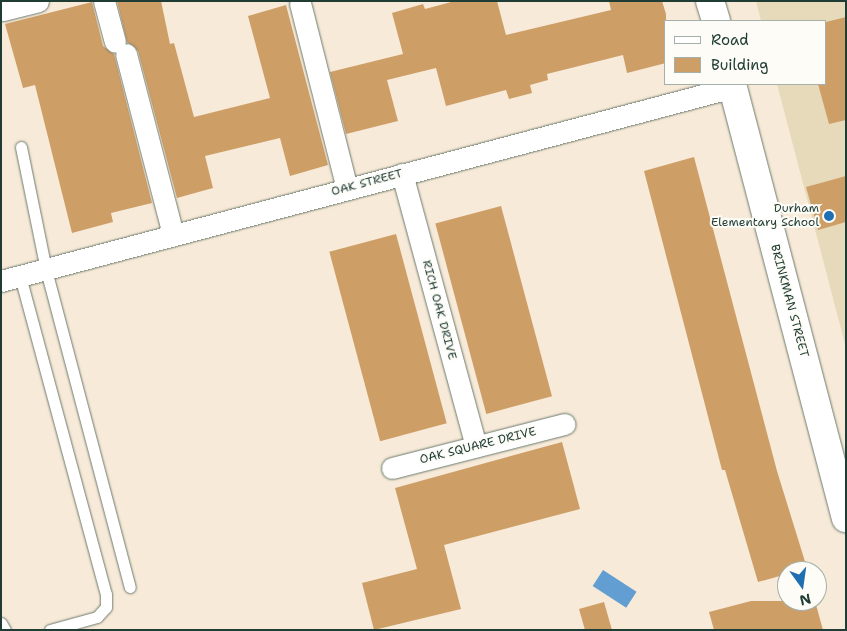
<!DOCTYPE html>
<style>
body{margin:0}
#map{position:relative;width:847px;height:631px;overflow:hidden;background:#f8ead8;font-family:"Shantell Sans",sans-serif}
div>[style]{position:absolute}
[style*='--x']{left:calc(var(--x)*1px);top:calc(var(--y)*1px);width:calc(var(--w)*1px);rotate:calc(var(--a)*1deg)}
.built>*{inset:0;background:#e6daba}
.water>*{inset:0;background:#639ed3;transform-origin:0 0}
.building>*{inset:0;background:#ce9e67;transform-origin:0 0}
.roads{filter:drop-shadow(0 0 1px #6b7a6d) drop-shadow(0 0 1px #6b7a6d)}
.lane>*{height:11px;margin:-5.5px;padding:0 5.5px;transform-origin:5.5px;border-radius:5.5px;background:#fff}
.street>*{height:21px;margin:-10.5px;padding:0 10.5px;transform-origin:10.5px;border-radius:10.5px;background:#fff}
.secondary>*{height:28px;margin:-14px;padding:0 14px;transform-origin:14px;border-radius:14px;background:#fff}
.dots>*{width:14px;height:14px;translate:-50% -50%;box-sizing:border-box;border:2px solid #fdfcf7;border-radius:50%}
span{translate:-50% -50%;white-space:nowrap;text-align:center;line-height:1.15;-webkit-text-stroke:4px #fdfcf7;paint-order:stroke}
.street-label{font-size:12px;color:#1f3d34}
.poi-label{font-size:12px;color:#1f3d34}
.right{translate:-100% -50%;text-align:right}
.frame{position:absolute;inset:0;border:2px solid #1f3d34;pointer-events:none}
.legend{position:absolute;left:664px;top:20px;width:162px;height:65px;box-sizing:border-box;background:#fdfcf7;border:1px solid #a4b0a9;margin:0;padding:6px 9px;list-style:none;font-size:15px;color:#1f3d34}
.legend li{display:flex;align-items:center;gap:10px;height:25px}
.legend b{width:25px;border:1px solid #a4b0a9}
.north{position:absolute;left:777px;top:561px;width:50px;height:50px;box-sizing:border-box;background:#fdfcf7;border:1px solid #a4b0a9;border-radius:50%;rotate:166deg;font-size:14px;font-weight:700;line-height:20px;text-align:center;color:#1f3d34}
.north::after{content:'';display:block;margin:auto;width:18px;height:22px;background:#1f6fb2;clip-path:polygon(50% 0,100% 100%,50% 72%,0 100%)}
</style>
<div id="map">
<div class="built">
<i style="clip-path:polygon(756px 1px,846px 1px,846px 348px,777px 84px,826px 84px,826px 21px,761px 21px)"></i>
</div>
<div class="water">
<i style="left:603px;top:570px;width:40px;height:19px;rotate:33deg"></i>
</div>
<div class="building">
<i style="clip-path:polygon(117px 1px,161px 1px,170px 44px,174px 43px,194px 117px,270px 98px,248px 16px,286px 5px,328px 165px,290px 176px,280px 138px,205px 156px,213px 188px,177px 198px,138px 51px,127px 42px)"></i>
<i style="clip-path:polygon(455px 1px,497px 1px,506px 35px,611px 10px,609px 1px,662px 1px,666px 14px,666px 63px,627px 73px,623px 55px,547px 74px,548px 80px,530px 85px,532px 93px,509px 99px,506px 90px,446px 106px,436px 68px,387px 80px,398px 121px,346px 134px,330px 72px,403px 54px,392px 13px,423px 4px,425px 9px)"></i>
<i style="clip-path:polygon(92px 2px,103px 46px,114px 54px,152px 203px,111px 213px,113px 222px,72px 233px,35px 85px,23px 88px,5px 24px)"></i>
<i style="clip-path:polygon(846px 17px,846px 120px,829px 124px,818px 84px,826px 84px,826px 22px)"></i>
<i style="clip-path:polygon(694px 157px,777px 471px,807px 568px,787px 571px,787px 574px,758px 582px,725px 470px,722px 470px,644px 171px)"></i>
<i style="clip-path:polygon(846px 176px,846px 222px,818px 230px,806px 187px)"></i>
<i style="left:501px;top:206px;width:197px;height:68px;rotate:75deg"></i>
<i style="left:396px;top:234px;width:196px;height:69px;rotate:75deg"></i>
<i style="clip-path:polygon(562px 442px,580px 509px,444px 545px,461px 609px,374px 630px,362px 583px,417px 569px,395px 488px)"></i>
<i style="clip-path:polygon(751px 601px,815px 601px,823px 630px,714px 630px,709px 612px)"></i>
<i style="clip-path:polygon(604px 602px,612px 630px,585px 630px,579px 609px)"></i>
</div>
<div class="roads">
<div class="lane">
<i style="--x:21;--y:147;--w:126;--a:78.5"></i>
<i style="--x:46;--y:270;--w:328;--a:75.2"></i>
<i style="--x:20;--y:276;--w:329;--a:74.9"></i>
<i style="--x:106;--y:594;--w:13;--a:90"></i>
<i style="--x:106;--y:607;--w:13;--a:132"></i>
<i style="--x:97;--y:617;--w:49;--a:164.5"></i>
<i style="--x:1;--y:623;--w:8;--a:60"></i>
</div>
<div class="street">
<i style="--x:104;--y:1;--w:42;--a:75"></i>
<i style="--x:300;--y:3;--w:192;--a:75.8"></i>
<i style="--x:3;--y:10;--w:36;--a:-14"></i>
<i style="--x:126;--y:54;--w:187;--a:75.4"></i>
<i style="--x:402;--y:174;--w:282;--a:74.8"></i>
<i style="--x:1;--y:281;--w:757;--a:-14.84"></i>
<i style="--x:392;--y:468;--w:178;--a:-14.3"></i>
</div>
<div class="secondary">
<i style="--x:710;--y:1;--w:21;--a:73"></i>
<i style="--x:732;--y:84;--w:449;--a:75.3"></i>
</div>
</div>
<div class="dots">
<i style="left:829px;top:216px;background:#1f6fb2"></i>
</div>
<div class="street-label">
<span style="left:367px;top:183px;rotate:-15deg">OAK STREET</span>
<span style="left:789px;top:301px;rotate:75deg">BRINKMAN STREET</span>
<span style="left:439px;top:310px;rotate:75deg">RICH OAK DRIVE</span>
<span style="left:478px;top:446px;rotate:-14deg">OAK SQUARE DRIVE</span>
</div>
<div class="poi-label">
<span class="right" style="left:819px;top:216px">Durham<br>Elementary School</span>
</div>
<div class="frame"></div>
<ul class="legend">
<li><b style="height:6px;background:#fff"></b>Road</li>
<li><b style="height:14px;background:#ce9e67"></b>Building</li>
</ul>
<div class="north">N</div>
</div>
